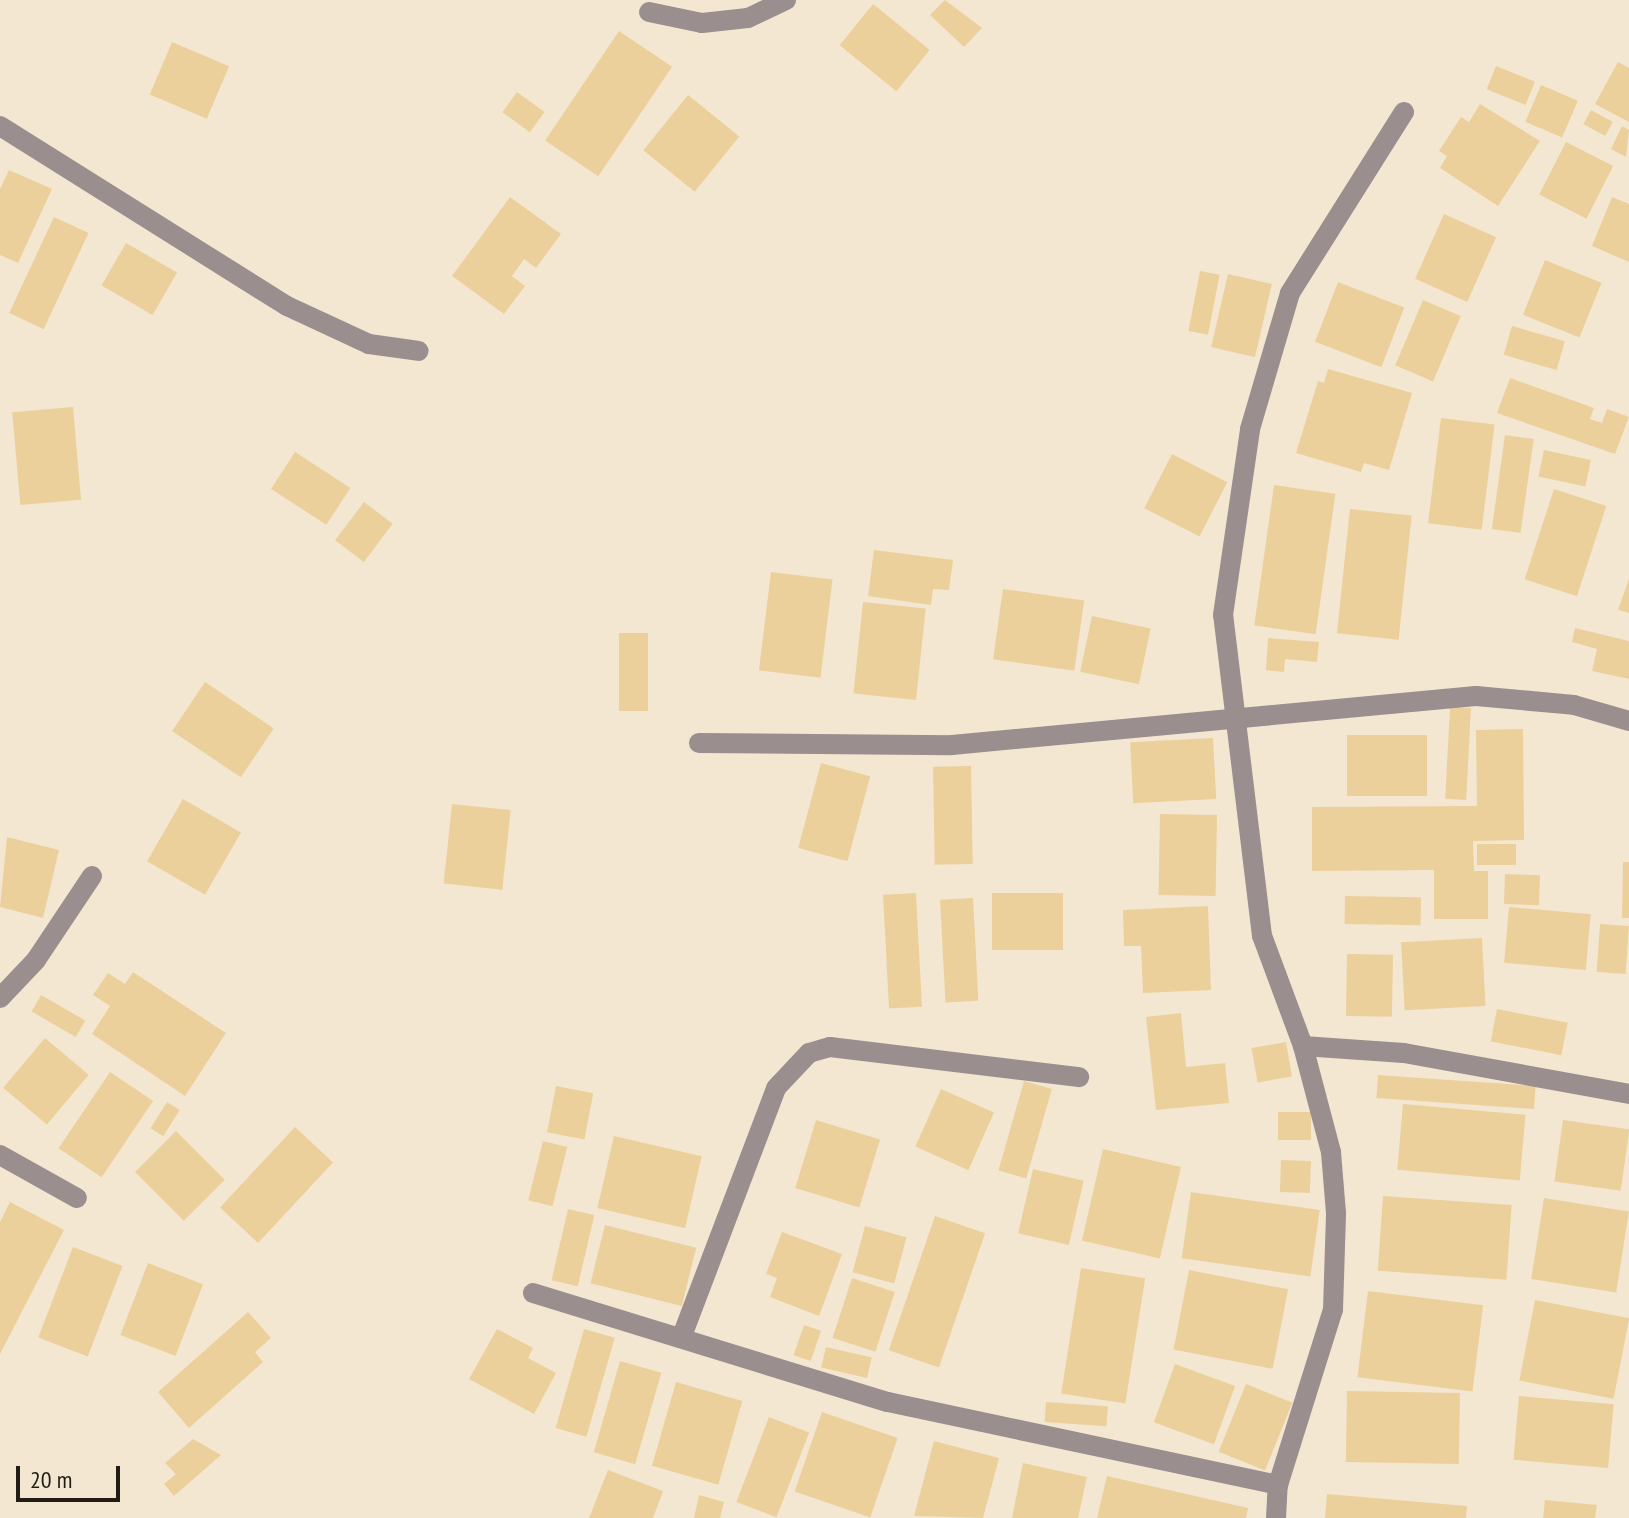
<!DOCTYPE html>
<style>
body{margin:0}
#map{position:relative;width:1629px;height:1518px;overflow:hidden;background:#f3e7d2;font-family:"PT Sans Narrow",sans-serif}
div>[style]{position:absolute}
[style*='--x']{left:calc(var(--x)*1px);top:calc(var(--y)*1px);width:calc(var(--w)*1px);rotate:calc(var(--a)*1deg)}
.building>*{inset:0;background:#ecd09c;transform-origin:0 0}
.minor>*{height:20px;margin:-10px;padding:0 10px;transform-origin:10px;border-radius:10px;background:#9a8e8e}
span{translate:-50% -50%;white-space:nowrap;text-align:center;line-height:1.15;-webkit-text-stroke:7px #f3e7d2;paint-order:stroke}
.scale{position:absolute;left:16px;top:1466px;width:104px;height:36px;box-sizing:border-box;border:4px solid #211d15;border-top:0;padding-left:10px;font-size:24px;line-height:28px;white-space:nowrap;color:#211d15;-webkit-text-stroke:6px #f3e7d2;paint-order:stroke}
</style>
<div id="map">
<div class="building">
<i style="clip-path:polygon(945px 0,982px 28px,964px 47px,930px 15px)"></i>
<i style="left:873px;top:4px;width:73px;height:53px;rotate:39deg"></i>
<i style="left:619px;top:31px;width:64px;height:132px;rotate:34deg"></i>
<i style="left:172px;top:42px;width:62px;height:57px;rotate:23deg"></i>
<i style="clip-path:polygon(1618px 62px,1629px 68px,1629px 122px,1595px 104px)"></i>
<i style="left:1496px;top:66px;width:42px;height:25px;rotate:22deg"></i>
<i style="left:1541px;top:85px;width:40px;height:40px;rotate:23deg"></i>
<i style="left:517px;top:92px;width:34px;height:25px;rotate:36deg"></i>
<i style="left:688px;top:95px;width:66px;height:71px;rotate:39deg"></i>
<i style="clip-path:polygon(1480px 104px,1540px 141px,1498px 206px,1440px 168px,1447px 156px,1439px 151px,1461px 117px,1469px 122px)"></i>
<i style="left:1591px;top:110px;width:25px;height:16px;rotate:29deg"></i>
<i style="clip-path:polygon(1622px 126px,1629px 130px,1626px 157px,1611px 149px)"></i>
<i style="left:1566px;top:142px;width:53px;height:59px;rotate:27deg"></i>
<i style="clip-path:polygon(9px 170px,52px 189px,18px 263px,0 255px,0 189px)"></i>
<i style="clip-path:polygon(510px 197px,561px 234px,536px 268px,524px 259px,512px 276px,525px 286px,504px 314px,452px 276px)"></i>
<i style="clip-path:polygon(1612px 197px,1629px 204px,1629px 262px,1592px 246px)"></i>
<i style="left:1444px;top:214px;width:57px;height:71px;rotate:24deg"></i>
<i style="left:54px;top:217px;width:38px;height:106px;rotate:25deg"></i>
<i style="left:126px;top:243px;width:59px;height:49px;rotate:30deg"></i>
<i style="left:1545px;top:260px;width:61px;height:59px;rotate:22deg"></i>
<i style="left:1200px;top:271px;width:20px;height:61px;rotate:11deg"></i>
<i style="left:1228px;top:274px;width:45px;height:75px;rotate:13deg"></i>
<i style="left:1338px;top:282px;width:71px;height:64px;rotate:21deg"></i>
<i style="left:1423px;top:300px;width:41px;height:71px;rotate:23deg"></i>
<i style="left:1512px;top:326px;width:55px;height:30px;rotate:16deg"></i>
<i style="clip-path:polygon(1328px 369px,1412px 393px,1389px 470px,1364px 463px,1361px 472px,1296px 453px,1318px 381px,1324px 383px)"></i>
<i style="clip-path:polygon(1510px 378px,1594px 408px,1590px 419px,1602px 423px,1607px 409px,1629px 417px,1615px 454px,1497px 413px)"></i>
<i style="left:73px;top:407px;width:93px;height:61px;rotate:85deg"></i>
<i style="left:1441px;top:418px;width:54px;height:106px;rotate:7deg"></i>
<i style="left:1505px;top:435px;width:29px;height:95px;rotate:8deg"></i>
<i style="left:1544px;top:450px;width:48px;height:27px;rotate:12deg"></i>
<i style="left:295px;top:452px;width:66px;height:44px;rotate:33deg"></i>
<i style="left:1172px;top:454px;width:62px;height:61px;rotate:27deg"></i>
<i style="left:1274px;top:485px;width:62px;height:142px;rotate:8deg"></i>
<i style="left:1554px;top:489px;width:55px;height:95px;rotate:18deg"></i>
<i style="left:364px;top:502px;width:36px;height:48px;rotate:37deg"></i>
<i style="left:1350px;top:509px;width:62px;height:125px;rotate:6deg"></i>
<i style="clip-path:polygon(874px 550px,953px 560px,949px 590px,933px 589px,931px 605px,868px 596px)"></i>
<i style="left:771px;top:572px;width:62px;height:99px;rotate:7deg"></i>
<i style="clip-path:polygon(1629px 579px,1629px 613px,1618px 610px)"></i>
<i style="left:1003px;top:589px;width:82px;height:71px;rotate:8deg"></i>
<i style="left:863px;top:602px;width:63px;height:92px;rotate:6deg"></i>
<i style="left:1092px;top:616px;width:60px;height:57px;rotate:12deg"></i>
<i style="clip-path:polygon(1575px 628px,1629px 641px,1629px 679px,1592px 671px,1597px 649px,1572px 642px)"></i>
<i style="left:619px;top:633px;width:29px;height:78px"></i>
<i style="clip-path:polygon(1268px 638px,1319px 642px,1317px 662px,1285px 659px,1284px 672px,1266px 670px)"></i>
<i style="left:205px;top:682px;width:83px;height:59px;rotate:34deg"></i>
<i style="left:1450px;top:707px;width:21px;height:92px;rotate:3deg"></i>
<i style="clip-path:polygon(1523px 729px,1524px 840px,1473px 841px,1474px 871px,1488px 871px,1488px 919px,1434px 919px,1434px 870px,1312px 871px,1312px 807px,1477px 806px,1476px 730px)"></i>
<i style="left:1427px;top:735px;width:61px;height:80px;rotate:90deg"></i>
<i style="left:1213px;top:738px;width:61px;height:83px;rotate:87deg"></i>
<i style="left:821px;top:763px;width:51px;height:88px;rotate:15deg"></i>
<i style="left:971px;top:766px;width:98px;height:38px;rotate:89deg"></i>
<i style="left:183px;top:799px;width:67px;height:72px;rotate:30deg"></i>
<i style="left:452px;top:804px;width:59px;height:80px;rotate:6deg"></i>
<i style="left:1160px;top:814px;width:57px;height:81px;rotate:1deg"></i>
<i style="clip-path:polygon(7px 837px,59px 850px,43px 918px,0 907px)"></i>
<i style="left:1516px;top:844px;width:21px;height:39px;rotate:90deg"></i>
<i style="clip-path:polygon(1623px 862px,1629px 862px,1629px 918px,1622px 918px)"></i>
<i style="left:1505px;top:874px;width:35px;height:30px;rotate:2deg"></i>
<i style="left:916px;top:893px;width:114px;height:33px;rotate:87deg"></i>
<i style="left:992px;top:893px;width:71px;height:57px"></i>
<i style="left:1345px;top:896px;width:76px;height:28px;rotate:1deg"></i>
<i style="left:973px;top:898px;width:103px;height:33px;rotate:87deg"></i>
<i style="clip-path:polygon(1208px 906px,1211px 990px,1143px 993px,1141px 946px,1124px 946px,1123px 910px)"></i>
<i style="left:1509px;top:907px;width:82px;height:56px;rotate:5deg"></i>
<i style="left:1600px;top:924px;width:29px;height:48px;rotate:4deg"></i>
<i style="left:1482px;top:938px;width:68px;height:81px;rotate:87deg"></i>
<i style="left:1347px;top:954px;width:46px;height:62px;rotate:1deg"></i>
<i style="clip-path:polygon(133px 972px,226px 1033px,185px 1096px,92px 1034px,110px 1006px,93px 995px,108px 973px,125px 984px)"></i>
<i style="left:41px;top:995px;width:51px;height:19px;rotate:30deg"></i>
<i style="left:1497px;top:1009px;width:72px;height:33px;rotate:11deg"></i>
<i style="clip-path:polygon(1181px 1013px,1186px 1067px,1225px 1063px,1229px 1103px,1156px 1110px,1146px 1017px)"></i>
<i style="left:45px;top:1038px;width:57px;height:65px;rotate:40deg"></i>
<i style="left:1286px;top:1042px;width:35px;height:35px;rotate:80deg"></i>
<i style="left:110px;top:1072px;width:52px;height:92px;rotate:34deg"></i>
<i style="left:1378px;top:1075px;width:158px;height:23px;rotate:4deg"></i>
<i style="left:1024px;top:1081px;width:29px;height:93px;rotate:16deg"></i>
<i style="left:556px;top:1086px;width:38px;height:47px;rotate:11deg"></i>
<i style="left:941px;top:1089px;width:58px;height:63px;rotate:24deg"></i>
<i style="left:167px;top:1102px;width:15px;height:31px;rotate:32deg"></i>
<i style="left:1403px;top:1104px;width:123px;height:66px;rotate:5deg"></i>
<i style="left:1311px;top:1112px;width:28px;height:33px;rotate:90deg"></i>
<i style="left:816px;top:1120px;width:67px;height:71px;rotate:17deg"></i>
<i style="left:1563px;top:1120px;width:67px;height:62px;rotate:8deg"></i>
<i style="left:295px;top:1127px;width:52px;height:110px;rotate:43deg"></i>
<i style="left:176px;top:1131px;width:69px;height:58px;rotate:45deg"></i>
<i style="left:614px;top:1136px;width:90px;height:74px;rotate:13deg"></i>
<i style="left:543px;top:1141px;width:25px;height:61px;rotate:14deg"></i>
<i style="left:1103px;top:1149px;width:80px;height:94px;rotate:13deg"></i>
<i style="left:1281px;top:1160px;width:30px;height:32px;rotate:2deg"></i>
<i style="left:1033px;top:1169px;width:52px;height:66px;rotate:13deg"></i>
<i style="left:1191px;top:1192px;width:130px;height:67px;rotate:8deg"></i>
<i style="left:1383px;top:1196px;width:129px;height:75px;rotate:4deg"></i>
<i style="left:1544px;top:1198px;width:86px;height:82px;rotate:9deg"></i>
<i style="clip-path:polygon(10px 1202px,64px 1230px,0 1354px,0 1222px)"></i>
<i style="left:568px;top:1209px;width:27px;height:73px;rotate:13deg"></i>
<i style="left:935px;top:1216px;width:53px;height:142px;rotate:19deg"></i>
<i style="left:605px;top:1225px;width:94px;height:60px;rotate:14deg"></i>
<i style="left:865px;top:1226px;width:43px;height:48px;rotate:15deg"></i>
<i style="clip-path:polygon(782px 1232px,842px 1254px,819px 1316px,770px 1297px,777px 1278px,766px 1274px)"></i>
<i style="left:73px;top:1247px;width:53px;height:97px;rotate:21deg"></i>
<i style="left:148px;top:1263px;width:59px;height:77px;rotate:21deg"></i>
<i style="left:1081px;top:1268px;width:65px;height:127px;rotate:9deg"></i>
<i style="left:1189px;top:1270px;width:101px;height:81px;rotate:11deg"></i>
<i style="left:852px;top:1278px;width:45px;height:63px;rotate:18deg"></i>
<i style="left:1368px;top:1291px;width:116px;height:87px;rotate:7deg"></i>
<i style="left:1535px;top:1300px;width:96px;height:82px;rotate:11deg"></i>
<i style="clip-path:polygon(248px 1312px,271px 1338px,255px 1352px,263px 1362px,189px 1428px,158px 1392px)"></i>
<i style="left:804px;top:1325px;width:18px;height:32px;rotate:19deg"></i>
<i style="clip-path:polygon(497px 1329px,533px 1348px,528px 1358px,556px 1373px,534px 1414px,469px 1379px)"></i>
<i style="left:584px;top:1329px;width:32px;height:103px;rotate:16deg"></i>
<i style="left:826px;top:1347px;width:47px;height:21px;rotate:13deg"></i>
<i style="left:620px;top:1361px;width:43px;height:95px;rotate:16deg"></i>
<i style="left:1175px;top:1364px;width:64px;height:62px;rotate:20deg"></i>
<i style="left:676px;top:1382px;width:69px;height:87px;rotate:16deg"></i>
<i style="left:1246px;top:1384px;width:50px;height:73px;rotate:22deg"></i>
<i style="left:1347px;top:1391px;width:113px;height:71px;rotate:1deg"></i>
<i style="left:1519px;top:1396px;width:95px;height:64px;rotate:5deg"></i>
<i style="left:1046px;top:1402px;width:62px;height:20px;rotate:4deg"></i>
<i style="left:822px;top:1412px;width:80px;height:84px;rotate:19deg"></i>
<i style="left:769px;top:1417px;width:43px;height:91px;rotate:21deg"></i>
<i style="clip-path:polygon(193px 1439px,221px 1455px,174px 1496px,164px 1484px,176px 1474px,165px 1463px)"></i>
<i style="clip-path:polygon(934px 1441px,999px 1458px,983px 1518px,914px 1516px)"></i>
<i style="clip-path:polygon(1023px 1463px,1087px 1477px,1078px 1518px,1012px 1518px)"></i>
<i style="clip-path:polygon(608px 1470px,663px 1491px,653px 1518px,589px 1518px)"></i>
<i style="clip-path:polygon(1107px 1476px,1248px 1508px,1246px 1518px,1097px 1518px)"></i>
<i style="clip-path:polygon(1327px 1494px,1467px 1506px,1466px 1518px,1325px 1518px)"></i>
<i style="clip-path:polygon(699px 1495px,724px 1502px,720px 1518px,694px 1518px)"></i>
<i style="clip-path:polygon(1545px 1500px,1597px 1505px,1595px 1518px,1543px 1518px)"></i>
</div>
<div class="minor">
<i style="--x:649;--y:12;--w:54;--a:11.7"></i>
<i style="--x:702;--y:23;--w:46;--a:-6.2"></i>
<i style="--x:748;--y:18;--w:42;--a:-25.3"></i>
<i style="--x:0;--y:126;--w:339;--a:32.1"></i>
<i style="--x:287;--y:306;--w:90;--a:24.9"></i>
<i style="--x:369;--y:344;--w:50;--a:8"></i>
<i style="--x:699;--y:743;--w:253;--a:0.5"></i>
<i style="--x:952;--y:745;--w:526;--a:-5.34"></i>
<i style="--x:1476;--y:696;--w:98;--a:5.2"></i>
<i style="--x:1574;--y:705;--w:57;--a:16.2"></i>
<i style="--x:0;--y:998;--w:52;--a:-46.5"></i>
<i style="--x:36;--y:960;--w:101;--a:-56.3"></i>
<i style="--x:1303;--y:1046;--w:101;--a:4"></i>
<i style="--x:1404;--y:1053;--w:229;--a:10.3"></i>
<i style="--x:0;--y:1155;--w:88;--a:29.2"></i>
<i style="--x:533;--y:1293;--w:371;--a:17.1"></i>
<i style="--x:888;--y:1402;--w:399;--a:12"></i>
<i style="--x:682;--y:1336;--w:265;--a:-69.2"></i>
<i style="--x:776;--y:1088;--w:48;--a:-46.7"></i>
<i style="--x:809;--y:1053;--w:22;--a:-16"></i>
<i style="--x:830;--y:1047;--w:251;--a:6.9"></i>
<i style="--x:1276;--y:1518;--w:33;--a:-87"></i>
<i style="--x:1278;--y:1485;--w:183;--a:-72.6"></i>
<i style="--x:1333;--y:1310;--w:97;--a:-88.2"></i>
<i style="--x:1336;--y:1213;--w:61;--a:-94.7"></i>
<i style="--x:1331;--y:1152;--w:110;--a:-104.8"></i>
<i style="--x:1303;--y:1046;--w:117;--a:-110.4"></i>
<i style="--x:1262;--y:936;--w:323;--a:-96.9"></i>
<i style="--x:1223;--y:615;--w:188;--a:-81.7"></i>
<i style="--x:1250;--y:429;--w:142;--a:-73.6"></i>
<i style="--x:1290;--y:293;--w:214;--a:-57.8"></i>
</div>
<div class="scale">20 m</div>
</div>
